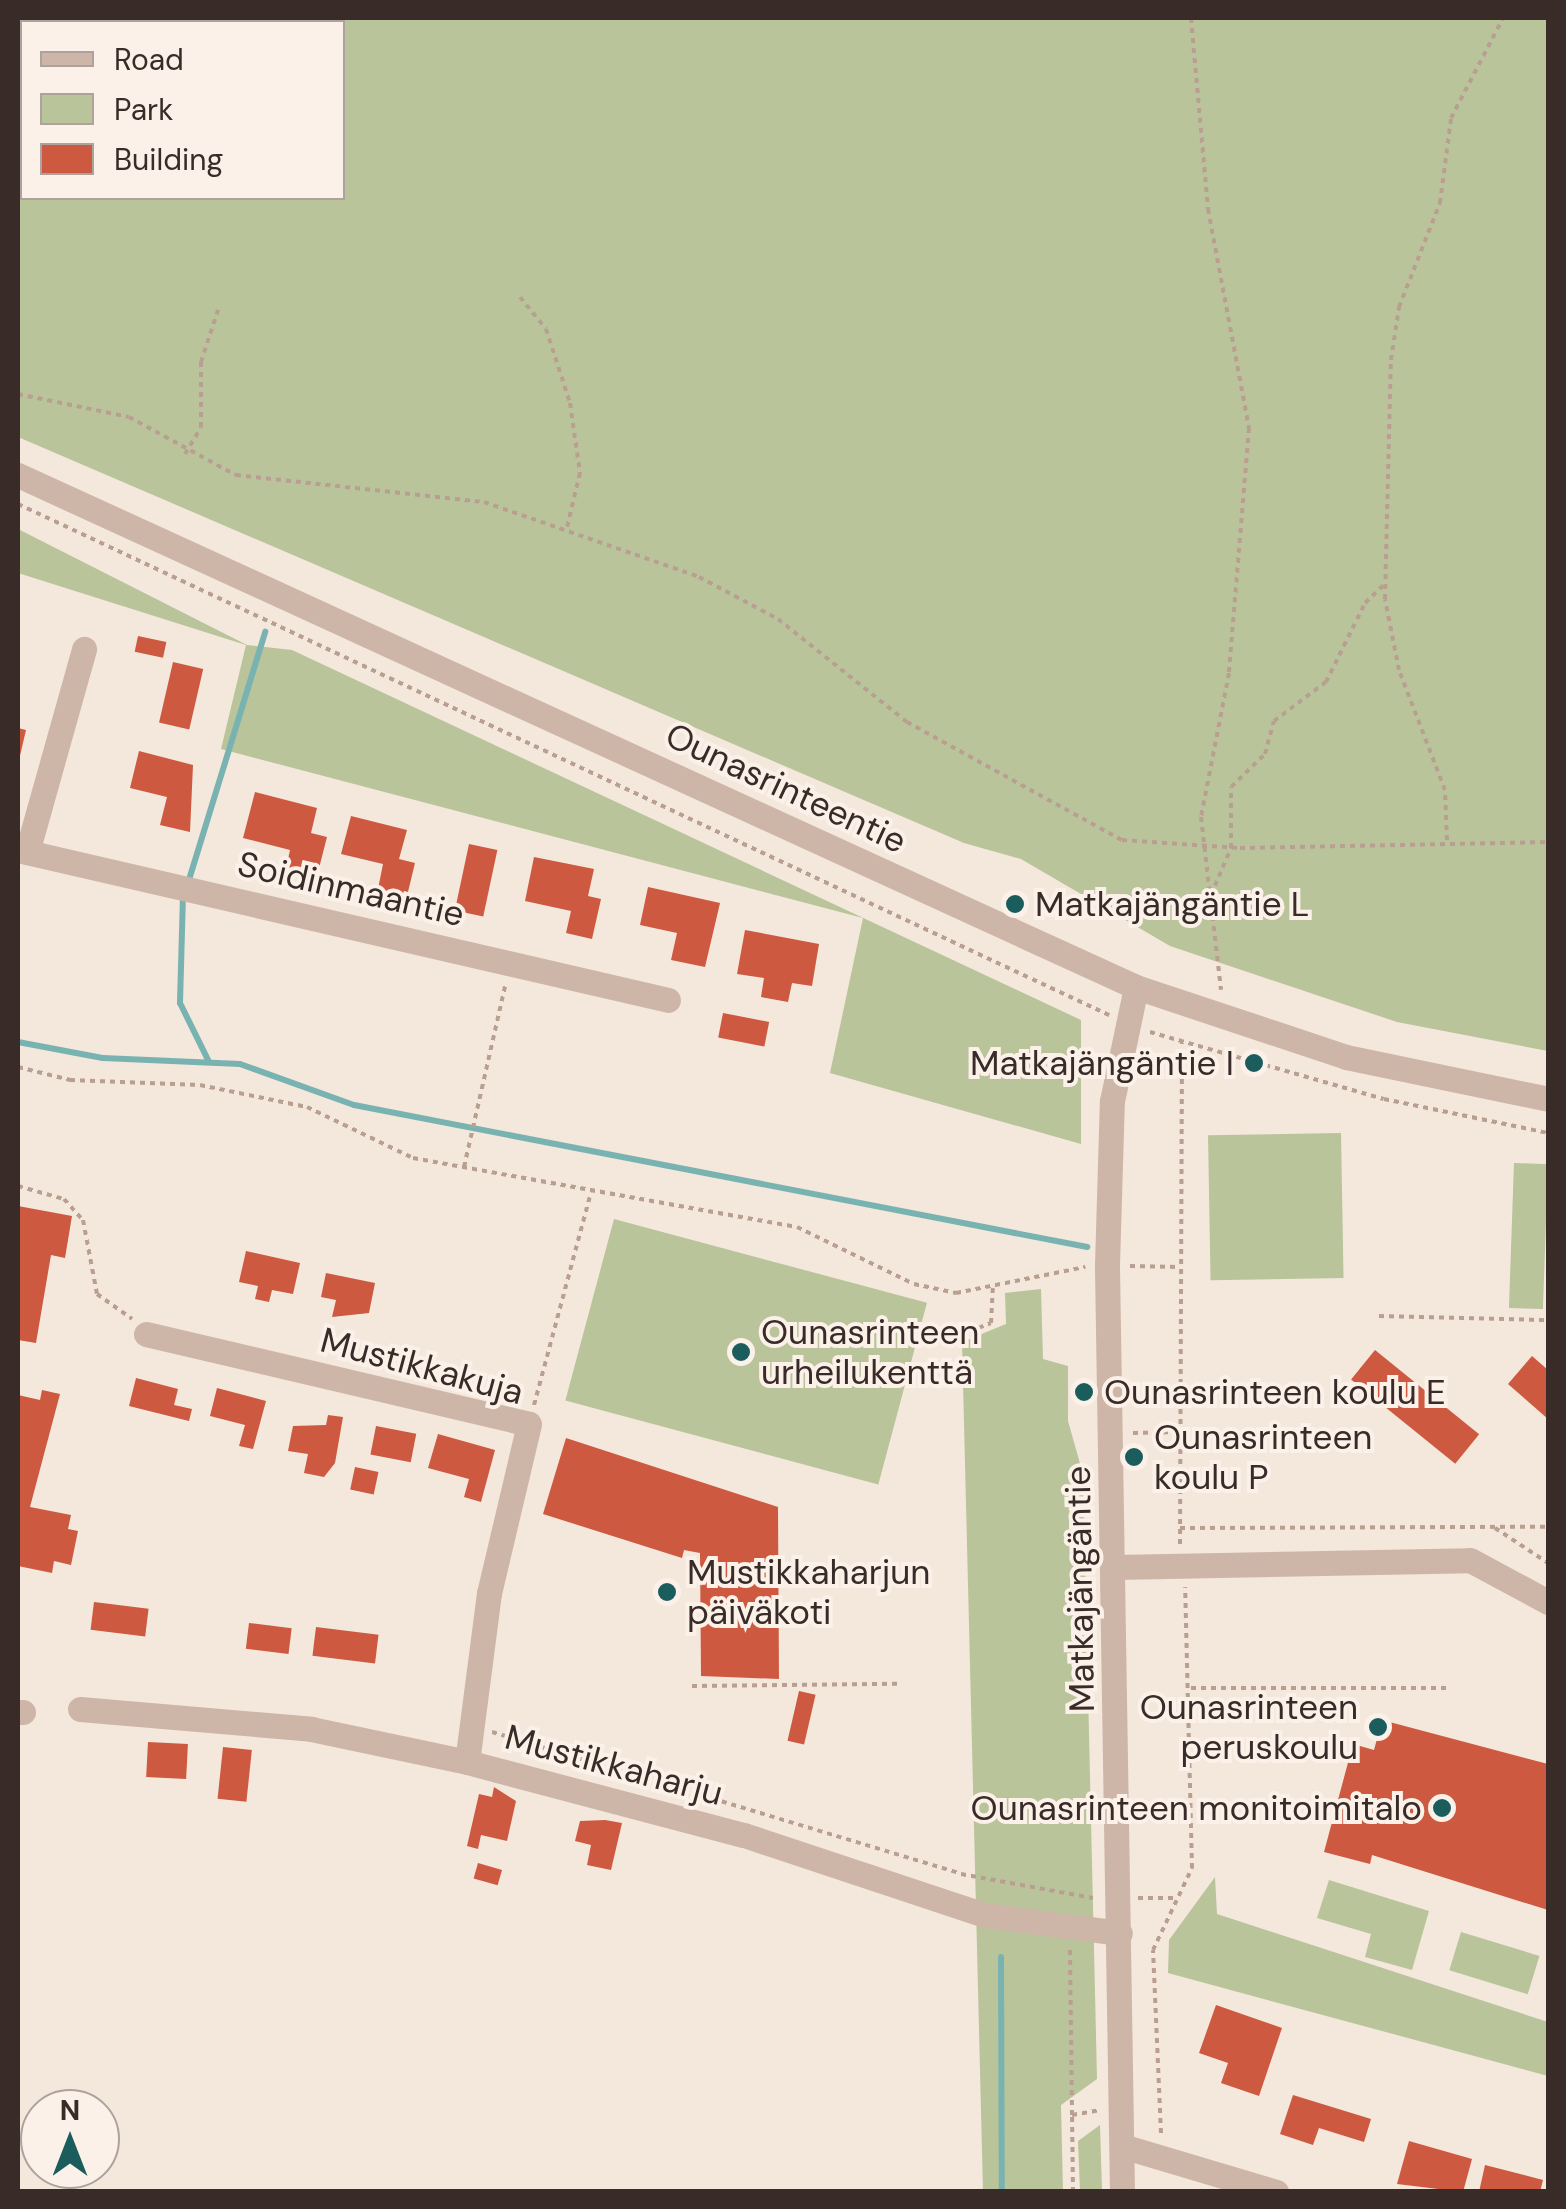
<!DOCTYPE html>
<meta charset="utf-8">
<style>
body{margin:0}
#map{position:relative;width:1566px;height:2209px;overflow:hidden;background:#f4e7dc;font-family:"DM Sans",sans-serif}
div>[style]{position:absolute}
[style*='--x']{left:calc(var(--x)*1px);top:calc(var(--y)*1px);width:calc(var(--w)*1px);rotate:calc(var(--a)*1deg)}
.green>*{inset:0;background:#b9c49b;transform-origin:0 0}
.stream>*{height:6px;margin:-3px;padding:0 3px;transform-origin:3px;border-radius:3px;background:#79b3b1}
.building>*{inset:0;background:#cd5940;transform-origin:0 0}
.path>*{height:4px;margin-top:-2px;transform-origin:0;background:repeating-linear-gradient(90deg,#b99f91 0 5px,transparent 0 10px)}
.minor>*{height:25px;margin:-12.5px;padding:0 12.5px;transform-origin:12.5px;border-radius:12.5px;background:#cdb6a7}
.dots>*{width:28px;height:28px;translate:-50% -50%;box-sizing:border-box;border:5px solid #fbf1e9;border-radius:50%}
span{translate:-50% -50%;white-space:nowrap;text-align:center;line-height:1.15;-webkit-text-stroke:8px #fbf1e9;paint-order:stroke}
.street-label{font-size:35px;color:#392c28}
.poi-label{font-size:35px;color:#392c28}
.left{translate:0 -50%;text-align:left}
.right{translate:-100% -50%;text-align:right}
.frame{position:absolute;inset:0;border:20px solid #392c28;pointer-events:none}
.legend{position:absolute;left:20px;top:20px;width:325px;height:180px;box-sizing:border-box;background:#fbf1e9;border:2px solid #ada29c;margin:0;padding:12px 18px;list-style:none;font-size:30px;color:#392c28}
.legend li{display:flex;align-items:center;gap:20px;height:50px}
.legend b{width:50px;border:2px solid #ada29c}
.north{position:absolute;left:20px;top:2089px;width:100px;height:100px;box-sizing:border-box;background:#fbf1e9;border:2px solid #ada29c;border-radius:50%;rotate:0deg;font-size:28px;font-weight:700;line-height:40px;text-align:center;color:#392c28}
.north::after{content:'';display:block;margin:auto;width:35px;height:45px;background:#1b5d5d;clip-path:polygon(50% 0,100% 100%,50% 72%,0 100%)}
</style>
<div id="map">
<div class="green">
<i style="clip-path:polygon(evenodd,18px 18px,1548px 18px,1548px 1051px,1397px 1022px,1170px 946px,1021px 859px,964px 843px,18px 437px,18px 18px,342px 22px,342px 198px,22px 198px,22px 22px,342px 22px)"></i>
<i style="clip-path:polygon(18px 529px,247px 645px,292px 650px,1081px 1020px,1081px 1144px,830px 1073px,863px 918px,221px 749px,246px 645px,18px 573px)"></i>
<i style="left:1341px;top:1133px;width:145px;height:133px;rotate:89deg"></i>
<i style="left:1514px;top:1163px;width:34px;height:145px;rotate:2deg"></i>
<i style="left:614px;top:1219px;width:324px;height:188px;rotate:15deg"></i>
<i style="clip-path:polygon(1041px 1289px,1043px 1359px,1068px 1366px,1068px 1421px,1083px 1474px,1097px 2079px,1061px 2105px,1063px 2191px,983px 2191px,962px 1342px,1006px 1324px,1005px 1293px)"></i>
<i style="clip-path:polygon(1215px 1877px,1217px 1914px,1548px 2022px,1548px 2076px,1168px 1973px,1169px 1940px)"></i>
<i style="clip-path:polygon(1329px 1880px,1429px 1911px,1412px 1970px,1365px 1957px,1371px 1934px,1317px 1918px)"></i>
<i style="left:1461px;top:1932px;width:82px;height:40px;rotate:17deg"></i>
<i style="clip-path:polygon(1100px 2125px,1102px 2191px,1080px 2191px,1078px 2141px)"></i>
</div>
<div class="stream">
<i style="--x:188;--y:883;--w:263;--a:-72.9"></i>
<i style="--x:183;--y:895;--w:108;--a:91.6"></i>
<i style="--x:180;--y:1003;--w:64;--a:63.8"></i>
<i style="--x:18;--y:1042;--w:86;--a:10.7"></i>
<i style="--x:103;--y:1058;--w:137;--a:2.5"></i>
<i style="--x:240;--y:1064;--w:121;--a:19.8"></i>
<i style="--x:354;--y:1105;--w:747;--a:10.96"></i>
<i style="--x:1001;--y:1957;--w:235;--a:89.8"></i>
</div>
<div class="building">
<i style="left:138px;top:636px;width:29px;height:16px;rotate:12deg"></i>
<i style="left:173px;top:662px;width:31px;height:62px;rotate:13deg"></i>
<i style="clip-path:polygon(18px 728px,26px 730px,19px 760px,18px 760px)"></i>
<i style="clip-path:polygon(139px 751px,193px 765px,190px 832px,160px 825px,167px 797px,130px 788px)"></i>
<i style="clip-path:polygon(255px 792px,317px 808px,311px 833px,327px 837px,317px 876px,286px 868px,290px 850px,243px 838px)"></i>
<i style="clip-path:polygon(351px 816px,407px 830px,399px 859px,415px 863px,407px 896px,378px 889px,383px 864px,341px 854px)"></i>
<i style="left:469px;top:844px;width:29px;height:68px;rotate:12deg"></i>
<i style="clip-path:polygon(534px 857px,594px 869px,588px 896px,601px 899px,592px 939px,566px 933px,571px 911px,525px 901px)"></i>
<i style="clip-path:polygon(648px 887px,720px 903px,705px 967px,671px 960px,677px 933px,640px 925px)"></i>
<i style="clip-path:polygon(745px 930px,819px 944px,812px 986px,792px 983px,788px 1002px,761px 997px,764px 978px,737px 974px)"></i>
<i style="left:723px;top:1013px;width:47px;height:25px;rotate:11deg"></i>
<i style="clip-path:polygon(18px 1206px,72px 1216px,65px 1258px,51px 1255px,36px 1343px,18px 1340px)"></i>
<i style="clip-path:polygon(246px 1251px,300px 1263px,293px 1294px,272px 1290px,269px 1302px,255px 1299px,258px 1286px,239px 1282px)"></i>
<i style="clip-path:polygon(326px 1273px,375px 1283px,369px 1313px,332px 1317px,336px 1300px,321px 1297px)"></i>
<i style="left:1375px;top:1350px;width:134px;height:38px;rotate:39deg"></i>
<i style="clip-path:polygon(1532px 1356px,1548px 1370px,1548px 1419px,1508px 1384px)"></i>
<i style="clip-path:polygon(136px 1378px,178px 1389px,174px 1405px,192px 1409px,189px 1421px,129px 1406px)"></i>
<i style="clip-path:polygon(217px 1388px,266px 1401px,253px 1449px,239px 1446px,245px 1425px,210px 1416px)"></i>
<i style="clip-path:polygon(42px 1390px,60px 1394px,30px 1507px,71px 1515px,68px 1529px,78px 1531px,71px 1565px,54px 1561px,52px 1573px,18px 1566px,18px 1395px,40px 1400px)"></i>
<i style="clip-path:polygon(328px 1415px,343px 1417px,335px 1463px,324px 1477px,304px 1473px,308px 1454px,288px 1451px,293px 1426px,326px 1425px)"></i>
<i style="left:376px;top:1426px;width:41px;height:29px;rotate:11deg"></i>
<i style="clip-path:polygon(438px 1434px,495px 1450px,481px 1502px,464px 1497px,469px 1479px,428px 1468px)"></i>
<i style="clip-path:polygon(566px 1438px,778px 1507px,779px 1679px,701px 1676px,700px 1553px,684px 1550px,682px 1558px,543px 1514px)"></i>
<i style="left:355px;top:1467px;width:24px;height:23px;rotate:12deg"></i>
<i style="left:94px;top:1602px;width:55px;height:28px;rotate:7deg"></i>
<i style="left:249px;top:1623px;width:43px;height:26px;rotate:7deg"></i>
<i style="left:316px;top:1627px;width:63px;height:29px;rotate:7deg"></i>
<i style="left:799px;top:1691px;width:17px;height:51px;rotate:13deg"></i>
<i style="clip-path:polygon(1382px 1720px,1548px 1764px,1548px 1910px,1372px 1855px,1370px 1864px,1324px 1852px,1353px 1744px,1374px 1750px)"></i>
<i style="left:148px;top:1742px;width:40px;height:35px;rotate:3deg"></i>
<i style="left:223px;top:1747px;width:29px;height:52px;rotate:6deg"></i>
<i style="clip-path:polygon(494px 1787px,516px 1801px,507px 1841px,481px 1835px,478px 1849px,467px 1846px,479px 1794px,492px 1797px)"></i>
<i style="clip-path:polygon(605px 1820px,622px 1823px,611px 1870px,587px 1865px,591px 1845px,575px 1841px,580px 1821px)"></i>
<i style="left:478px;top:1863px;width:25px;height:16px;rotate:16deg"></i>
<i style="clip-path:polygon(1216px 2005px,1282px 2028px,1259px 2096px,1221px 2083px,1228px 2063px,1199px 2053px)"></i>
<i style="clip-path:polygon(1293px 2095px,1371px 2119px,1364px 2142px,1319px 2128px,1313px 2145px,1280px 2134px)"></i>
<i style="clip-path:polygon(1409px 2141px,1472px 2159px,1463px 2192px,1397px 2184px)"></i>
<i style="clip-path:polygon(1485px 2165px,1543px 2180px,1540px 2192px,1479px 2192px)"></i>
</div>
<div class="path">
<i style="--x:1191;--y:18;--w:192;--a:84.9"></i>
<i style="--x:1208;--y:209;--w:223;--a:79.4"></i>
<i style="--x:1249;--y:428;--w:246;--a:94.7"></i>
<i style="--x:1229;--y:673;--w:147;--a:101"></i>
<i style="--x:1201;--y:817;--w:174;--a:83.4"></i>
<i style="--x:520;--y:297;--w:41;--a:50.9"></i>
<i style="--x:546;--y:329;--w:78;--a:72"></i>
<i style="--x:570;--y:403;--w:71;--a:81.9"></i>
<i style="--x:580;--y:473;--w:56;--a:103.5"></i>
<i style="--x:18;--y:394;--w:113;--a:11.7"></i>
<i style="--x:129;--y:417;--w:122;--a:28.5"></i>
<i style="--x:236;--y:475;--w:249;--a:6.2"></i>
<i style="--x:484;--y:502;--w:228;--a:19.2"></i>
<i style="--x:699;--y:577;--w:89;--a:28"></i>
<i style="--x:778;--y:619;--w:165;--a:38.6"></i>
<i style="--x:907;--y:722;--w:245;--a:28.8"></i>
<i style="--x:1122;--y:840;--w:118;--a:3.9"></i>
<i style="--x:1240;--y:848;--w:308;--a:-1.1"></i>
<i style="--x:185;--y:454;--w:31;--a:-59"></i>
<i style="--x:201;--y:427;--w:65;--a:-90"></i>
<i style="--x:201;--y:362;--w:58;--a:-71.9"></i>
<i style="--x:18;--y:504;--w:1205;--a:25.1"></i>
<i style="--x:1447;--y:840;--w:50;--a:-92.3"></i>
<i style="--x:1445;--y:790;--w:129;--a:-111"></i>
<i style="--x:1399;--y:670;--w:72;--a:-101.2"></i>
<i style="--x:1385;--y:599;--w:239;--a:-88.6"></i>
<i style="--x:1391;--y:360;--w:54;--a:-81.4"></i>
<i style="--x:1399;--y:307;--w:112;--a:-68.5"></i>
<i style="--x:1440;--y:203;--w:86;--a:-82.6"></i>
<i style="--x:1451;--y:118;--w:113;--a:-62.5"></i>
<i style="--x:1207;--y:904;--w:61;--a:-66.8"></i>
<i style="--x:1231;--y:848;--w:61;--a:-90"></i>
<i style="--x:1231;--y:787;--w:47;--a:-44.1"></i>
<i style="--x:1265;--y:754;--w:34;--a:-75"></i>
<i style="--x:1274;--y:721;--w:65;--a:-36.9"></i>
<i style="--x:1326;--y:682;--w:88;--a:-63.7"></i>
<i style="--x:1365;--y:603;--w:28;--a:-44"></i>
<i style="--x:1150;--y:1032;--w:243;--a:16"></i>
<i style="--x:1384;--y:1099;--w:167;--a:11.7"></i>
<i style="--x:18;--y:1067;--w:54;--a:14"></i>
<i style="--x:70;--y:1080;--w:130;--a:2.2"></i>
<i style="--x:200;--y:1085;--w:109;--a:11.6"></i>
<i style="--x:307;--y:1107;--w:118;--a:25.7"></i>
<i style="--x:413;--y:1158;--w:390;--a:10.2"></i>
<i style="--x:797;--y:1227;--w:130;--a:26"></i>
<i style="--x:914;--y:1284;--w:43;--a:12.1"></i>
<i style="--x:956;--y:1293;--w:132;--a:-11.4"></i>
<i style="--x:464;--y:1167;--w:186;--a:-77.2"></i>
<i style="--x:18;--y:1186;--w:48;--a:15.8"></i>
<i style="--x:64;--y:1199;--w:28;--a:48"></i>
<i style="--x:83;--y:1220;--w:75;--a:79.3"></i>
<i style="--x:97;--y:1294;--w:43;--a:35.5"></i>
<i style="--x:1130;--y:1266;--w:50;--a:1.1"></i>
<i style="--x:1379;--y:1316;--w:169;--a:1.4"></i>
<i style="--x:960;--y:1335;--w:33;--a:-21"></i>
<i style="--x:991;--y:1323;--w:35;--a:-87"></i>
<i style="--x:534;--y:1405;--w:220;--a:-75"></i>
<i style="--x:1133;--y:1433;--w:45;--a:-1.3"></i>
<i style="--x:1180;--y:1528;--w:368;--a:-0.2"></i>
<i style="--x:1495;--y:1528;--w:64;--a:33.4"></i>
<i style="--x:1180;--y:1544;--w:501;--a:-89.77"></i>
<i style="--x:692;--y:1686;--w:205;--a:-0.6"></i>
<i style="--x:1191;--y:1688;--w:256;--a:0"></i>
<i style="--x:492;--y:1732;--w:490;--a:16.8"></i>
<i style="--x:961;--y:1874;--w:134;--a:10.3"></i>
<i style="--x:1138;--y:1898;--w:35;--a:0"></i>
<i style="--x:1070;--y:1950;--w:165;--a:89.3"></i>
<i style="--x:1161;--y:2133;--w:183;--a:-92.5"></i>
<i style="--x:1153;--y:1950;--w:91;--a:-64.6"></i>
<i style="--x:1192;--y:1868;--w:281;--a:-91.4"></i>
<i style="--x:1073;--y:2192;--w:77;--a:-90.7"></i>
<i style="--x:1072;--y:2115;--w:29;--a:-10"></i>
</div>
<div class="minor">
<i style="--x:18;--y:475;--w:1230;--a:24.61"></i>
<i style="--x:1136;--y:987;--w:221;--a:18.4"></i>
<i style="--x:1346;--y:1057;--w:206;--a:11.7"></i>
<i style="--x:18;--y:850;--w:667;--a:12.99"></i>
<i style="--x:27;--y:852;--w:211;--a:-74.3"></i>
<i style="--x:146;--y:1334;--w:393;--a:13.2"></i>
<i style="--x:529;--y:1424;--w:174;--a:103.3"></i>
<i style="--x:489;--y:1593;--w:170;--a:97.4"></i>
<i style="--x:1115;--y:1567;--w:355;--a:-1.1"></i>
<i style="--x:1470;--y:1560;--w:89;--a:28.3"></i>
<i style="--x:80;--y:1709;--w:232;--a:4.9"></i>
<i style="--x:311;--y:1729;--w:159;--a:11.9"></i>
<i style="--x:467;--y:1762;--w:286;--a:14.8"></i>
<i style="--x:744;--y:1835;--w:254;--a:18.4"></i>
<i style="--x:985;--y:1915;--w:136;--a:7.6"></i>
<i style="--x:18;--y:1712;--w:5;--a:0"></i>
<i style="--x:1122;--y:2146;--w:161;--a:16.6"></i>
<i style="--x:1122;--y:2192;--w:927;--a:-90.93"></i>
<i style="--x:1107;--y:1265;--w:164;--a:-88.3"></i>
<i style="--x:1112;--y:1101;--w:116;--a:-78.1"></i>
</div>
<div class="dots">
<i style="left:1015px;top:904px;background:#1b5d5d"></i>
<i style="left:1254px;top:1063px;background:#1b5d5d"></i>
<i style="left:741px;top:1352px;background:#1b5d5d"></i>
<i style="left:1084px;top:1392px;background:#1b5d5d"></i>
<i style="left:1134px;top:1457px;background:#1b5d5d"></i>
<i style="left:667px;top:1592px;background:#1b5d5d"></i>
<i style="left:1378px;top:1727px;background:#1b5d5d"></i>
<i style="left:1442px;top:1808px;background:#1b5d5d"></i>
</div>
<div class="street-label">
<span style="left:786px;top:788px;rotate:25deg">Ounasrinteentie</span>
<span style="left:351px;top:889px;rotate:13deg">Soidinmaantie</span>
<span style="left:422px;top:1366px;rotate:15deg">Mustikkakuja</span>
<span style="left:1080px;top:1589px;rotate:-91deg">Matkajängäntie</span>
<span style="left:614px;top:1765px;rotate:15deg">Mustikkaharju</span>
</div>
<div class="poi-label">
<span class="left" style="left:1035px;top:904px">Matkajängäntie L</span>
<span class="right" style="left:1234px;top:1063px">Matkajängäntie I</span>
<span class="left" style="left:761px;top:1352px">Ounasrinteen<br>urheilukenttä</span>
<span class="left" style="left:1104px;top:1392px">Ounasrinteen koulu E</span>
<span class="left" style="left:1154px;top:1457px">Ounasrinteen<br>koulu P</span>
<span class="left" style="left:687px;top:1592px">Mustikkaharjun<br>päiväkoti</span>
<span class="right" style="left:1358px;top:1727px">Ounasrinteen<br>peruskoulu</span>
<span class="right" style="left:1422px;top:1808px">Ounasrinteen monitoimitalo</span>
</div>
<div class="frame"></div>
<ul class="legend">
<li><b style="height:12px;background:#cdb6a7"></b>Road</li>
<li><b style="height:28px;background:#b9c49b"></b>Park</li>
<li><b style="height:28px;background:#cd5940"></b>Building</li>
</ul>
<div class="north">N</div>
</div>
